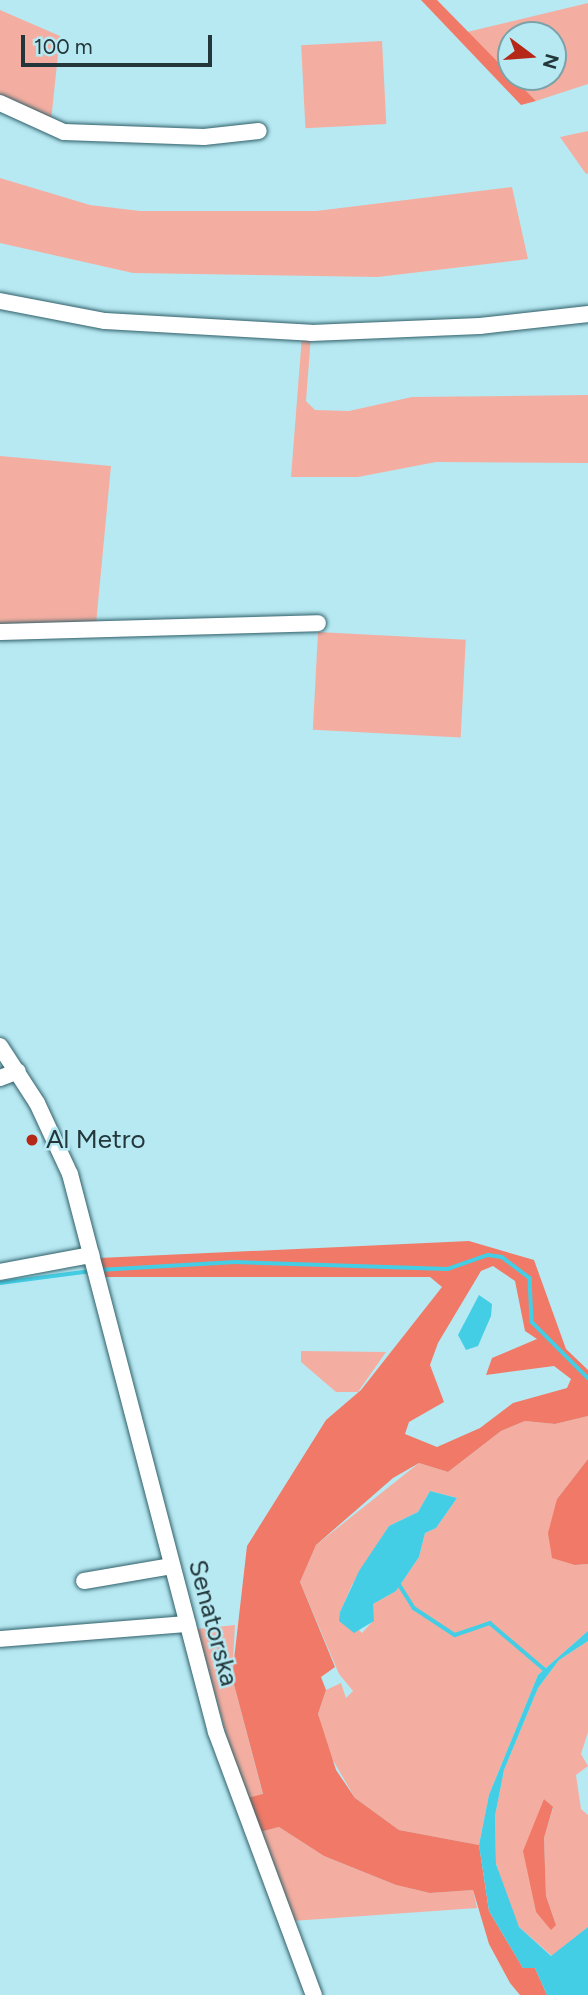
<!DOCTYPE html>
<style>
body{margin:0}
#map{position:relative;width:588px;height:1995px;overflow:hidden;background:#b7e9f3;font-family:Figtree,sans-serif}
div>[style]{position:absolute}
.green>*{inset:0;background:#f4aea1;transform-origin:0 0}
.forest>*{inset:0;background:#f07a67}
.water>*{inset:0;background:#44cee5}
.stream>*{height:3.5px;margin:-1.75px;padding:0 1.75px;transform-origin:1.75px;border-radius:1.75px;background:#44cee5}
.roads{filter:drop-shadow(0 0 2px #316069) drop-shadow(0 0 2px #316069)}
.minor>*{height:16px;margin:-8px;padding:0 8px;transform-origin:8px;border-radius:8px;background:#fff}
.dots>*{width:19px;height:19px;translate:-50% -50%;box-sizing:border-box;border:4px solid #b7e9f3;border-radius:50%}
span{translate:-50% -50%;white-space:nowrap;text-align:center;line-height:1.15;-webkit-text-stroke:5px #b7e9f3;paint-order:stroke}
.poi-label{font-size:26px;color:#23373a}
.left{translate:0 -50%;text-align:left}
.street-label{font-size:26px;color:#23373a}
.north{position:absolute;left:497px;top:21px;width:70px;height:70px;box-sizing:border-box;background:#b7e9f3;border:2px solid #7ca2a9;border-radius:50%;rotate:106deg;font-size:19px;font-weight:700;line-height:28px;text-align:center;color:#23373a}
.north::after{content:'';display:block;margin:auto;width:24px;height:32px;background:#b52717;clip-path:polygon(50% 0,100% 100%,50% 72%,0 100%)}
.scale{position:absolute;left:21px;top:35px;width:191px;height:32px;box-sizing:border-box;border:4px solid #23373a;border-top:0;padding-left:9px;font-size:21px;line-height:24px;white-space:nowrap;color:#23373a;-webkit-text-stroke:5px #b7e9f3;paint-order:stroke}
</style>
<div id="map">
<div class="green">
<i style="clip-path:polygon(evenodd,588px 3px,588px 84px,536px 101px,467px 32px,588px 3px,511px 35px,553px 35px,553px 77px,511px 77px,511px 35px)"></i>
<i style="clip-path:polygon(0 10px,60px 36px,51px 121px,0 99px)"></i>
<i style="left:382px;top:41px;width:83px;height:81px;rotate:87deg"></i>
<i style="clip-path:polygon(588px 131px,588px 173px,586px 174px,560px 137px)"></i>
<i style="clip-path:polygon(0 178px,90px 205px,140px 211px,316px 211px,512px 187px,528px 259px,378px 277px,133px 273px,0 243px)"></i>
<i style="clip-path:polygon(302px 336px,311px 336px,306px 401px,315px 410px,349px 411px,412px 397px,588px 395px,588px 463px,436px 462px,358px 477px,291px 477px)"></i>
<i style="clip-path:polygon(0 456px,111px 466px,96px 624px,0 624px)"></i>
<i style="left:318px;top:632px;width:148px;height:98px;rotate:3deg"></i>
<i style="clip-path:polygon(301px 1351px,386px 1352px,358px 1392px,336px 1392px,301px 1362px)"></i>
<i style="clip-path:polygon(evenodd,588px 1416px,588px 1459px,557px 1499px,575px 1565px,588px 1564px,588px 1631px,538px 1675px,489px 1795px,479px 1845px,399px 1830px,355px 1798px,327px 1750px,318px 1714px,326px 1690px,341px 1683px,346px 1698px,353px 1691px,339px 1674px,300px 1582px,316px 1545px,419px 1463px,448px 1472px,501px 1431px,525px 1421px,555px 1424px,588px 1416px,430px 1491px,457px 1498px,436px 1528px,425px 1533px,419px 1557px,396px 1591px,373px 1604px,373px 1621px,362px 1633px,340px 1612px,352px 1585px,389px 1526px,418px 1512px,430px 1491px)"></i>
<i style="clip-path:polygon(235px 1625px,232px 1677px,263px 1795px,244px 1799px,197px 1629px)"></i>
<i style="clip-path:polygon(evenodd,588px 1641px,588px 1732px,581px 1754px,588px 1766px,576px 1775px,581px 1809px,588px 1815px,588px 1927px,552px 1956px,519px 1927px,509px 1906px,496px 1863px,495px 1816px,504px 1770px,538px 1688px,559px 1660px,588px 1641px,544px 1799px,553px 1808px,544px 1838px,546px 1896px,556px 1925px,536px 1912px,531px 1886px,544px 1799px)"></i>
<i style="clip-path:polygon(279px 1827px,324px 1856px,396px 1885px,430px 1893px,473px 1890px,477px 1908px,292px 1921px,256px 1833px)"></i>
</div>
<div class="forest">
<i style="clip-path:polygon(421px 0,437px 0,536px 101px,521px 105px)"></i>
<i style="clip-path:polygon(evenodd,469px 1241px,534px 1260px,566px 1349px,588px 1370px,588px 1416px,555px 1424px,525px 1421px,501px 1431px,448px 1472px,419px 1463px,393px 1478px,316px 1545px,300px 1582px,335px 1667px,321px 1677px,326px 1690px,318px 1714px,336px 1770px,355px 1798px,399px 1830px,479px 1845px,489px 1911px,523px 1968px,535px 1968px,547px 1995px,520px 1995px,510px 1983px,489px 1944px,473px 1890px,430px 1893px,396px 1885px,324px 1856px,279px 1827px,256px 1833px,244px 1799px,263px 1794px,232px 1677px,247px 1546px,326px 1420px,361px 1390px,442px 1287px,430px 1277px,104px 1277px,99px 1258px,469px 1241px,493px 1266px,515px 1281px,525px 1331px,537px 1339px,492px 1358px,486px 1375px,554px 1366px,571px 1379px,567px 1388px,513px 1403px,480px 1428px,437px 1447px,405px 1434px,409px 1422px,444px 1402px,430px 1365px,438px 1343px,481px 1271px,493px 1266px)"></i>
<i style="clip-path:polygon(588px 1459px,588px 1564px,575px 1565px,552px 1558px,548px 1533px,557px 1499px)"></i>
<i style="clip-path:polygon(544px 1799px,553px 1807px,544px 1838px,546px 1896px,556px 1925px,551px 1930px,536px 1912px,523px 1851px)"></i>
</div>
<div class="water">
<i style="clip-path:polygon(479px 1295px,492px 1304px,491px 1316px,478px 1346px,466px 1350px,458px 1335px)"></i>
<i style="clip-path:polygon(430px 1491px,457px 1498px,436px 1528px,425px 1533px,419px 1557px,396px 1591px,373px 1604px,374px 1621px,354px 1633px,339px 1621px,340px 1612px,359px 1571px,389px 1526px,418px 1512px)"></i>
<i style="clip-path:polygon(588px 1631px,588px 1641px,559px 1660px,538px 1688px,504px 1770px,495px 1816px,496px 1864px,519px 1927px,551px 1956px,588px 1927px,588px 1995px,547px 1995px,535px 1968px,523px 1968px,489px 1911px,479px 1845px,489px 1795px,538px 1675px)"></i>
</div>
<div class="stream">
<i style="left:99px;top:1270px;width:136px;rotate:-3.4deg"></i>
<i style="left:235px;top:1262px;width:213px;rotate:1.9deg"></i>
<i style="left:448px;top:1269px;width:42px;rotate:-19.3deg"></i>
<i style="left:488px;top:1255px;width:14px;rotate:8deg"></i>
<i style="left:502px;top:1257px;width:35px;rotate:37deg"></i>
<i style="left:530px;top:1278px;width:44px;rotate:87.4deg"></i>
<i style="left:532px;top:1322px;width:79px;rotate:45deg"></i>
<i style="left:0;top:1283px;width:92px;rotate:-7.5deg"></i>
<i style="left:399px;top:1584px;width:28px;rotate:58deg"></i>
<i style="left:414px;top:1608px;width:49px;rotate:33.4deg"></i>
<i style="left:455px;top:1635px;width:37px;rotate:-19deg"></i>
<i style="left:490px;top:1623px;width:71px;rotate:40.4deg"></i>
</div>
<div class="roads">
<div class="minor">
<i style="left:0;top:103px;width:70px;rotate:24.4deg"></i>
<i style="left:64px;top:132px;width:140px;rotate:2deg"></i>
<i style="left:204px;top:137px;width:55px;rotate:-6.2deg"></i>
<i style="left:0;top:301px;width:107px;rotate:10.8deg"></i>
<i style="left:105px;top:321px;width:206px;rotate:3.3deg"></i>
<i style="left:311px;top:333px;width:169px;rotate:-2.4deg"></i>
<i style="left:480px;top:326px;width:109px;rotate:-6.3deg"></i>
<i style="left:0;top:632px;width:318px;rotate:-1.6deg"></i>
<i style="left:0;top:1046px;width:68px;rotate:57deg"></i>
<i style="left:37px;top:1103px;width:78px;rotate:65.1deg"></i>
<i style="left:70px;top:1174px;width:577px;rotate:75.34deg"></i>
<i style="left:216px;top:1732px;width:281px;rotate:69.6deg"></i>
<i style="left:0;top:1078px;width:19px;rotate:-21deg"></i>
<i style="left:0;top:1272px;width:93px;rotate:-10.6deg"></i>
<i style="left:84px;top:1581px;width:89px;rotate:-9.7deg"></i>
<i style="left:0;top:1639px;width:188px;rotate:-4.6deg"></i>
</div>
</div>
<div class="dots">
<i style="left:32px;top:1140px;background:#b52717"></i>
</div>
<div class="poi-label">
<span class="left" style="left:46px;top:1140px">Al Metro</span>
</div>
<div class="street-label">
<span style="left:213px;top:1623px;rotate:75deg">Senatorska</span>
</div>
<div class="north">N</div>
<div class="scale">100 m</div>
</div>
